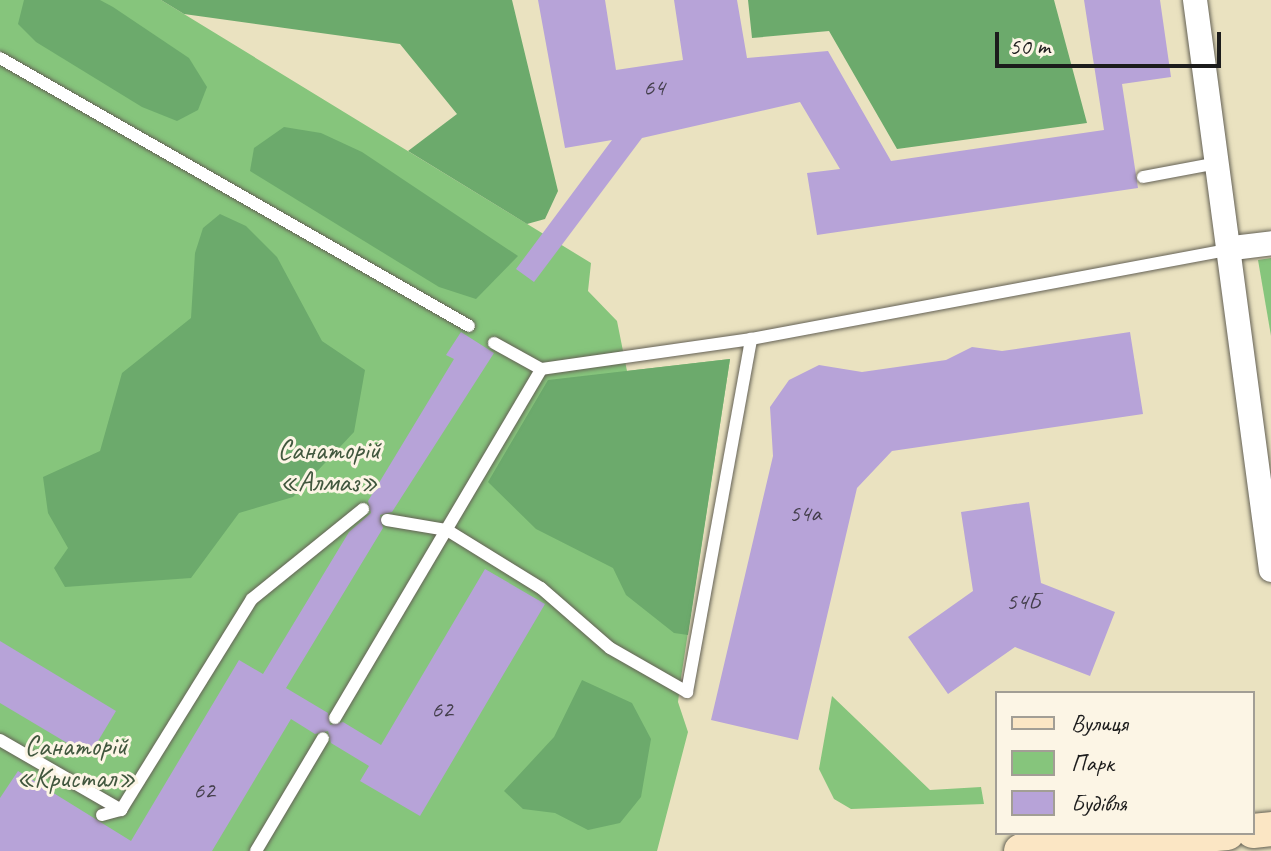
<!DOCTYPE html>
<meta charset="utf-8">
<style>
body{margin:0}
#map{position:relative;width:1271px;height:851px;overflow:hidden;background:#eae2c0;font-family:Caveat,sans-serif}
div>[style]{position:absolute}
.green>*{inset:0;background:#86c57c}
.forest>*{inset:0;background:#6caa6c}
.building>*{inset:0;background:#b7a3d8}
.roads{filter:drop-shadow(0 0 2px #646155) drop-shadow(0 0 2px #646155)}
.lane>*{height:12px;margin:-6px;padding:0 6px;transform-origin:6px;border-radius:6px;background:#fff}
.street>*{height:24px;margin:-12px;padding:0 12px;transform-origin:12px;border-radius:12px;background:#fff}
.secondary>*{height:34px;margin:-17px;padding:0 17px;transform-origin:17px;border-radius:17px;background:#fbe6c4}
span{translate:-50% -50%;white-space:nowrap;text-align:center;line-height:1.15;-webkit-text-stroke:6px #fcf5e5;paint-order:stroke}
.number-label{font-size:24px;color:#433e4b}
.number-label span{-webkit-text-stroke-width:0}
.park-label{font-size:28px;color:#41573e}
.legend{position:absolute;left:995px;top:691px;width:260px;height:144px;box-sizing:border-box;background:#fcf5e5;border:2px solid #a29e95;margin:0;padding:10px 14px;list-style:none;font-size:24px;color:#1c1c1c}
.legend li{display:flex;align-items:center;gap:16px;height:40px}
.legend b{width:40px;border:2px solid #a29e95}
.scale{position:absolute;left:995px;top:32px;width:226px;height:36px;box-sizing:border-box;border:4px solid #1c1c1c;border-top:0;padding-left:10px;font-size:24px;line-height:28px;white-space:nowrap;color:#1c1c1c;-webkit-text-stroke:6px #fcf5e5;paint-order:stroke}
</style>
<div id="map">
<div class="green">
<i style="clip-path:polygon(0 0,161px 0,591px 263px,588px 291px,617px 321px,627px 371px,730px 359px,681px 678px,678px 702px,688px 732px,657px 851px,0 851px)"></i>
<i style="clip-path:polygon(1271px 258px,1271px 336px,1258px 260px)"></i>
<i style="clip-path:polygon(832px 696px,930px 790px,981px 787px,984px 804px,851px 809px,834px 799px,819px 769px)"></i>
</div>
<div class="forest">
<i style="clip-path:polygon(24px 0,100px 0,113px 7px,189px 58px,207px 87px,198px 110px,177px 121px,142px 107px,36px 42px,18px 24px)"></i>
<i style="clip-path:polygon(161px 0,512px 0,558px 191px,545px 219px,527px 224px,408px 151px,457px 114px,400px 44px,184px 14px)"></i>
<i style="clip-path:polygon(748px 0,1054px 0,1087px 123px,897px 149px,829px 31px,752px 38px)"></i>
<i style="clip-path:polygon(284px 127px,321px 133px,362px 152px,518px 256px,476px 299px,439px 287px,250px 171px,254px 148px)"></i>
<i style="clip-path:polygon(220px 214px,246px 226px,277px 257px,322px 341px,365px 370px,354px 432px,293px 497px,239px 513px,191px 578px,65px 587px,54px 568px,68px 548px,48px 513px,43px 477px,100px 451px,122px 373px,191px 318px,195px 253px,203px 228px)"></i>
<i style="clip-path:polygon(730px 359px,688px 635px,674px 633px,626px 595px,613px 568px,536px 529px,488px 482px,548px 380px)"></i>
<i style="clip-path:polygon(582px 680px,632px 703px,651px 739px,641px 797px,620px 823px,588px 830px,555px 813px,523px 809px,504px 791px,554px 737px)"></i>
</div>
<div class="building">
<i style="clip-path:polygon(538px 0,605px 0,616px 70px,683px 60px,674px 0,737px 0,747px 58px,828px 51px,891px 161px,1104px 130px,1084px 0,1160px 0,1171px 77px,1122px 84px,1138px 188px,817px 235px,807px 173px,840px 169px,800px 102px,642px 138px,534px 282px,516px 269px,612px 140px,565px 148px)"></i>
<i style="clip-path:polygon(461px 332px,494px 353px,392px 512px,380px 515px,383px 528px,286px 688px,328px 713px,330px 725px,343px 722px,381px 745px,485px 569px,545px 604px,420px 816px,360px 781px,369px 766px,331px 743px,328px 731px,315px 734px,291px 719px,212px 851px,0 851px,0 798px,18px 771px,131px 841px,239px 660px,263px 674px,349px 532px,371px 513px,368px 501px,454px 359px,446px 355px)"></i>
<i style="clip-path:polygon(1130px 332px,1143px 414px,892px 451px,857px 488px,798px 740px,711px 720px,773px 456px,770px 407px,789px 380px,819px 365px,862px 372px,946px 360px,972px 347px,1002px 351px)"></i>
<i style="clip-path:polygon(1029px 502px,1041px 583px,1115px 612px,1090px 676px,1015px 647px,948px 694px,908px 637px,973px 591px,961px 512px)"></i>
<i style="clip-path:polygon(0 641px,116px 711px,89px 756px,0 703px)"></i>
</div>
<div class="roads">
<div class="lane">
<i style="left:0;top:58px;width:540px;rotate:29.74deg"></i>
<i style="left:1143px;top:177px;width:76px;rotate:-10.6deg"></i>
<i style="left:494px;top:343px;width:54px;rotate:29deg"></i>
<i style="left:387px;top:520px;width:61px;rotate:9.5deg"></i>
<i style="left:447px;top:530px;width:110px;rotate:31.7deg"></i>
<i style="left:541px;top:588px;width:91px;rotate:41deg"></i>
<i style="left:610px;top:648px;width:89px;rotate:29.7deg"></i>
<i style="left:687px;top:692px;width:359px;rotate:-79.7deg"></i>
<i style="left:751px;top:339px;width:487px;rotate:-10.6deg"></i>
<i style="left:335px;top:718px;width:405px;rotate:-59.4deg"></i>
<i style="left:541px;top:369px;width:212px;rotate:-8.1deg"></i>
<i style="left:0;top:740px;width:140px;rotate:30deg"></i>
<i style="left:102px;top:815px;width:20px;rotate:-15deg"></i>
<i style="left:121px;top:810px;width:248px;rotate:-58.2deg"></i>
<i style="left:252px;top:599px;width:143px;rotate:-39deg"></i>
<i style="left:256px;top:851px;width:131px;rotate:-59.3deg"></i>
</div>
<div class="street">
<i style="left:1195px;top:0;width:575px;rotate:82.41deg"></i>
<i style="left:1233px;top:248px;width:38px;rotate:-7deg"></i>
</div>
<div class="secondary">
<i style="left:1253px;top:831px;width:18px;rotate:-6deg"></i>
<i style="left:1021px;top:851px;width:207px;rotate:-5deg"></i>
</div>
</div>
<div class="number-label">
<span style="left:654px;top:88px">64</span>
<span style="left:805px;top:514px">54а</span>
<span style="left:1023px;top:602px">54Б</span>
<span style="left:442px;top:710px">62</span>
<span style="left:204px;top:791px">62</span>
</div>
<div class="park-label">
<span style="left:329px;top:466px">Санаторій<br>«Алмаз»</span>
<span style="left:76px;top:762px">Санаторій<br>«Кристал»</span>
</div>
<ul class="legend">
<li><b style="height:10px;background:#fbe6c4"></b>Вулиця</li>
<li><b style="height:22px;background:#86c57c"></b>Парк</li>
<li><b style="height:22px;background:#b7a3d8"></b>Будівля</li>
</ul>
<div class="scale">50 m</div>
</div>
